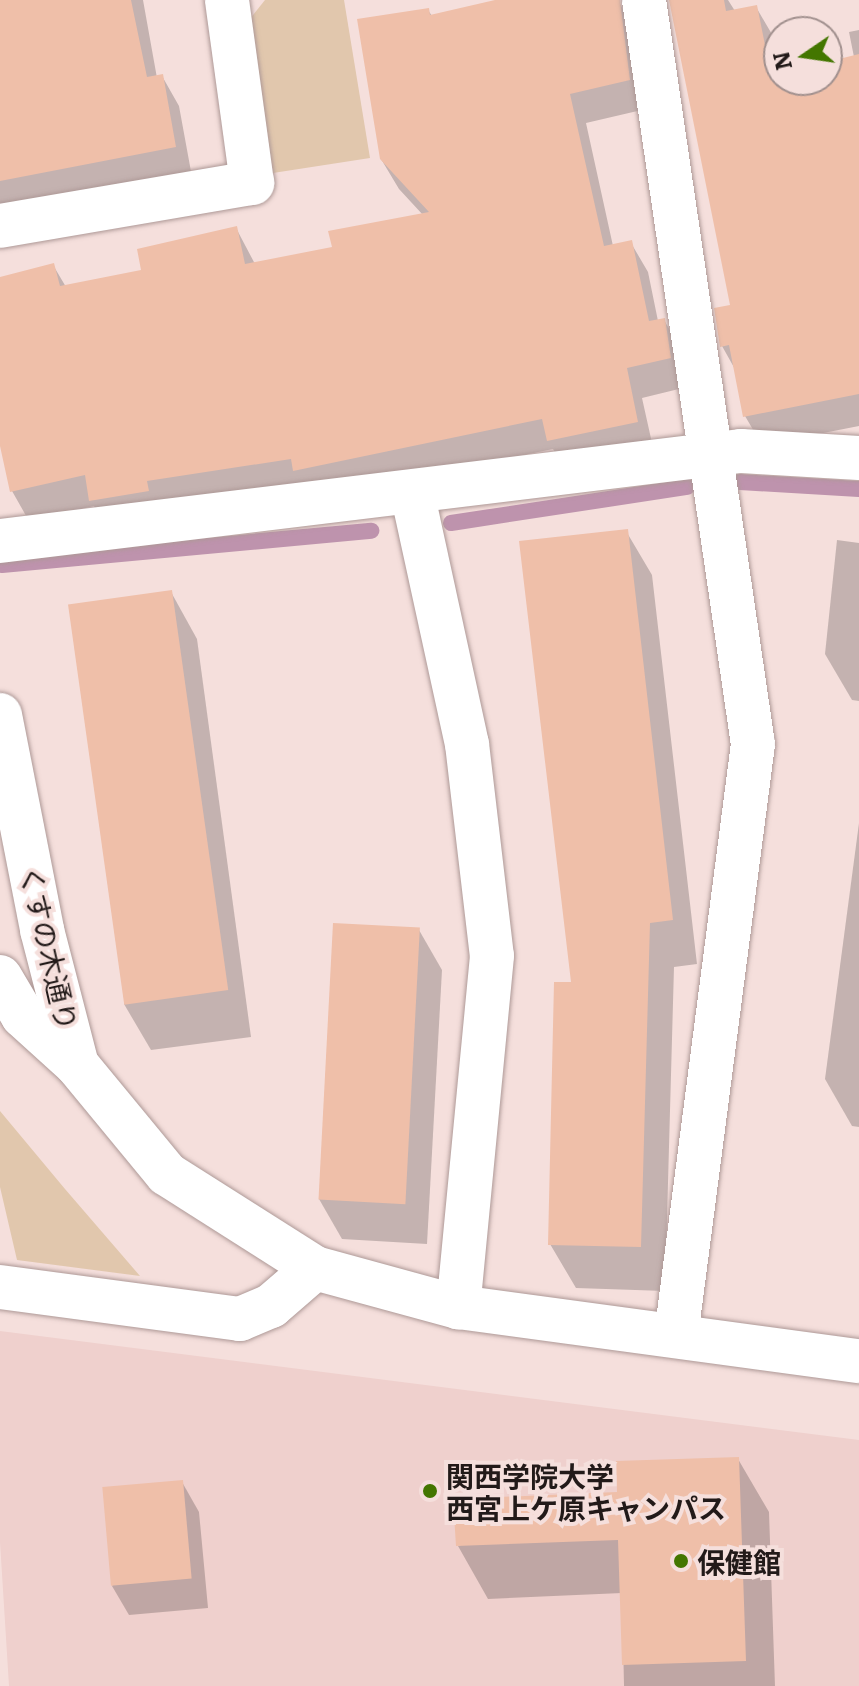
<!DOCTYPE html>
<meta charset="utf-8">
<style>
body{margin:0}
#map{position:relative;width:859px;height:1686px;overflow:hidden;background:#f5dfdc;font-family:Literata,"Noto Sans JP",serif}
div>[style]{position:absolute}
.built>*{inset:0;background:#efd0cd}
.green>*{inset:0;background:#e1c7ad}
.shadow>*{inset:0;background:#0003}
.stream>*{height:16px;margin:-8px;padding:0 8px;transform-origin:8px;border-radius:8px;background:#be93ad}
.building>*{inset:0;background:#efbfa9;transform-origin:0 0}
.roads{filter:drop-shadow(0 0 2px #ae9997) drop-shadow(0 0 2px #ae9997)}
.minor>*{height:44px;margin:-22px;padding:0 22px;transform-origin:22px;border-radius:22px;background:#fff}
.dots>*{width:22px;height:22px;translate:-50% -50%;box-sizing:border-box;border:4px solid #f5dfdc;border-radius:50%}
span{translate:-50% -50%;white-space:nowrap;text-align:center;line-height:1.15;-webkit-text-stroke:8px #f5dfdc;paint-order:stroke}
.street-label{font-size:28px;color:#221a19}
.poi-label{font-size:28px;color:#221a19;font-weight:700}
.left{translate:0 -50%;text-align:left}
.north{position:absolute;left:763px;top:16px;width:80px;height:80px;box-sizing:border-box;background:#f5dfdc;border:2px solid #a1908e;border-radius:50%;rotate:257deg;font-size:22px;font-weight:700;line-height:32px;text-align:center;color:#221a19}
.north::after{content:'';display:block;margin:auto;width:28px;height:36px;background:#437600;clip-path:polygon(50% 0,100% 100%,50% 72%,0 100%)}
</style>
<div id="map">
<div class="built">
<i style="clip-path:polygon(0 1331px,859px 1440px,859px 1686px,9px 1686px,0 1542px)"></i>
</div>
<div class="green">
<i style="clip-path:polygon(265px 0,344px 0,370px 158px,273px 173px,249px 20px)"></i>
<i style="clip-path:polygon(0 1111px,65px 1189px,140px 1276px,17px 1260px,0 1187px)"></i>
</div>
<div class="shadow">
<i style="clip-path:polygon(0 0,143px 0,157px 78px,162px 76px,179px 106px,192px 177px,0 216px)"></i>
<i style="clip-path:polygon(504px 0,619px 2px,635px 32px,646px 109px,586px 123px,613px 246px,631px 243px,648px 272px,658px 321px,664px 320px,681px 349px,687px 387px,642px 398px,654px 452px,566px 470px,553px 449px,312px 499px,107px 530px,94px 506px,29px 521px,12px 491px,0 425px,0 279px,53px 265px,66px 287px,144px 272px,236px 228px,255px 264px,334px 249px,423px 215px,399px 189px,381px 159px,428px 10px,432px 16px)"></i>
<i style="clip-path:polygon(671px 0,728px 0,735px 11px,756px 7px,773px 36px,779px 80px,827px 80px,827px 64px,854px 57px,849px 32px,859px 30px,859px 426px,762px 445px,745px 416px,736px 371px,722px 346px,733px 306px)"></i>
<i style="clip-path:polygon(626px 531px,652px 575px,697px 964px,674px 967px,665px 1291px,576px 1288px,550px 1244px,574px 985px)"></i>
<i style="clip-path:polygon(837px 540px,859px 543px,859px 701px,852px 700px,825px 654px)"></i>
<i style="clip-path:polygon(171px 592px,197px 639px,251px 1037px,151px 1050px,124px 1004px)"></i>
<i style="clip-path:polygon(859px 823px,859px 1127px,852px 1126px,825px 1079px)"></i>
<i style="clip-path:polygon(419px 930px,442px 970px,427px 1244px,342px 1239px,319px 1199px)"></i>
<i style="clip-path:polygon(738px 1459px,769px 1512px,775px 1686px,624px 1686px,622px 1593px,488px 1599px,458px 1546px)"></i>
<i style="clip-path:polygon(182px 1482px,199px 1512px,208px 1608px,129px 1615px,112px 1586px)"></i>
</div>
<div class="stream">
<i style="left:740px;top:482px;width:119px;rotate:3.4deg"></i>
<i style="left:451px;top:523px;width:239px;rotate:-8.7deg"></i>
<i style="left:2px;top:565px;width:371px;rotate:-5.3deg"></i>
</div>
<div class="building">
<i style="clip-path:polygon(0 0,131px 0,147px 77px,163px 74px,176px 147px,0 181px)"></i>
<i style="clip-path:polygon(495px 0,620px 0,630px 80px,570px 94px,604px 246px,632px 240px,649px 321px,665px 318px,671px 358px,627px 368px,638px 422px,547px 441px,542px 419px,293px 471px,291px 459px,147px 481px,149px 491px,89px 501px,85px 475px,10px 492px,0 446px,0 277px,54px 263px,60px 286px,141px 270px,137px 249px,237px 226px,245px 264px,332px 247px,328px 231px,429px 212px,380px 159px,357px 19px,429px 8px,430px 15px)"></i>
<i style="clip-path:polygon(669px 0,724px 0,726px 11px,757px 5px,771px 75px,779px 73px,779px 80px,827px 80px,827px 62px,859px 54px,859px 394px,743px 417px,729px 345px,720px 347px,714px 308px,730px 305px)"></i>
<i style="clip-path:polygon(628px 529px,673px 920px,650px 923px,641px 1247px,548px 1245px,554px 982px,571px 982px,519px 541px)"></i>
<i style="left:172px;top:590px;width:404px;height:105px;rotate:82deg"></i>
<i style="left:333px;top:923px;width:87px;height:277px;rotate:3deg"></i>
<i style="clip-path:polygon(739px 1457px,746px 1661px,622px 1665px,618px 1540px,456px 1546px,453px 1499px,617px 1492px,616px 1461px)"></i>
<i style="left:183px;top:1480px;width:99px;height:81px;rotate:85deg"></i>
</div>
<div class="roads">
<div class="minor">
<i style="left:644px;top:0;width:752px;rotate:81.67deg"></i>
<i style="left:753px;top:744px;width:597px;rotate:97.41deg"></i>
<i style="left:0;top:226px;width:256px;rotate:-9.7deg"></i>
<i style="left:252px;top:183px;width:185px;rotate:-97.8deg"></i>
<i style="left:412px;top:492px;width:258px;rotate:77.7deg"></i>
<i style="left:467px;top:744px;width:213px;rotate:83.3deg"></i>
<i style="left:492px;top:956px;width:353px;rotate:95.5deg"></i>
<i style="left:0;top:541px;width:746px;rotate:-6.93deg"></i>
<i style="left:741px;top:451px;width:118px;rotate:3.4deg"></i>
<i style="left:0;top:715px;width:219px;rotate:78.9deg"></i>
<i style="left:42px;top:930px;width:139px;rotate:75.5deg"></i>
<i style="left:0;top:977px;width:45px;rotate:59.5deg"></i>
<i style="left:23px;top:1016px;width:73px;rotate:42.2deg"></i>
<i style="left:77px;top:1065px;width:141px;rotate:50.5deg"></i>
<i style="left:167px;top:1174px;width:175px;rotate:32.4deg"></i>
<i style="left:315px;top:1268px;width:148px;rotate:15.3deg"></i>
<i style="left:458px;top:1307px;width:405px;rotate:7.7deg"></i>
<i style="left:0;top:1287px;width:242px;rotate:7.6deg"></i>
<i style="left:240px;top:1319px;width:34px;rotate:-23deg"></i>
<i style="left:271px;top:1306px;width:58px;rotate:-40.8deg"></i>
</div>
</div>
<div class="dots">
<i style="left:430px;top:1491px;background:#437600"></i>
<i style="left:681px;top:1561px;background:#437600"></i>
</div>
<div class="street-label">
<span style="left:50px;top:948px;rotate:77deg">くすの木通り</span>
</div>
<div class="poi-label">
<span class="left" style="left:446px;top:1491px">関西学院大学<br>西宮上ケ原キャンパス</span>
<span class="left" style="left:697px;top:1561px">保健館</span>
</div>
<div class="north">N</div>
</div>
